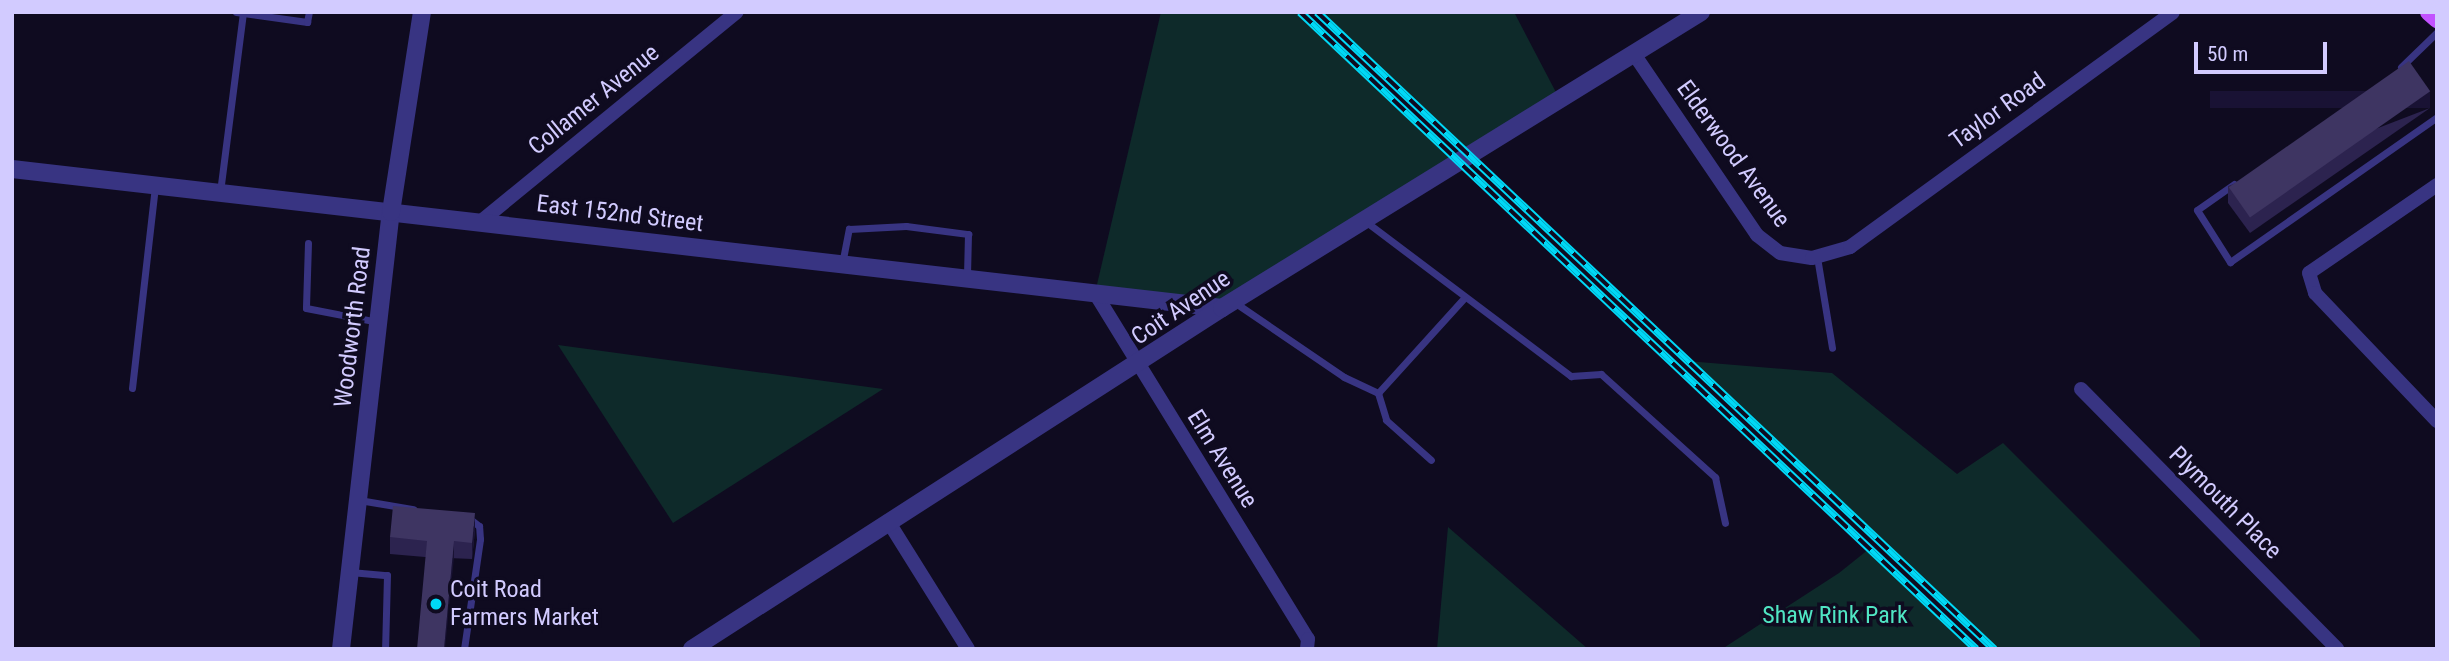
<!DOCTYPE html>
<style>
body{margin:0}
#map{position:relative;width:2449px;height:661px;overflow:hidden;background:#0f0b20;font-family:"Roboto Condensed",sans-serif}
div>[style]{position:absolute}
.green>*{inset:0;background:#0e2a2a}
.service>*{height:7px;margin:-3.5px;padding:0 3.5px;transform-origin:3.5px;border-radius:3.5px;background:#383482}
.minor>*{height:14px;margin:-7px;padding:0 7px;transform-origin:7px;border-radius:7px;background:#383482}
.tertiary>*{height:18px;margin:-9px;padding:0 9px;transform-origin:9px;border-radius:9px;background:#383482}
.primary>*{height:18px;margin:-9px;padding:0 9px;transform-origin:9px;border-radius:9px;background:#c252ff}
.rail>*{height:8px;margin-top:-4px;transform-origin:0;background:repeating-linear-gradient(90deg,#0f0b20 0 16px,#00d8f6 0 32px);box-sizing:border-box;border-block:2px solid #00d8f6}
.wall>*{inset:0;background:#2c234f}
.shaded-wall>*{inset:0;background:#191234;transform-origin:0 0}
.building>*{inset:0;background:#3e3562;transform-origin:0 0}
.dots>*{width:19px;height:19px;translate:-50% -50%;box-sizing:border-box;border:4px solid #0f0b20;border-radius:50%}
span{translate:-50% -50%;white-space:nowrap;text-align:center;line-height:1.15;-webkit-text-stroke:7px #0f0b20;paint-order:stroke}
.street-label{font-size:24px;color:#d2cbff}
.poi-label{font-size:24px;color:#d2cbff}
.left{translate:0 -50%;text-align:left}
.park-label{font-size:24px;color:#50e5c3}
.frame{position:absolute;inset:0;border:14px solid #d2cbff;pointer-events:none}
.scale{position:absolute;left:2194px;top:42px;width:133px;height:32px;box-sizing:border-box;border:4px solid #d2cbff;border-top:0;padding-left:9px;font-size:21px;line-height:24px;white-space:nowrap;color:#d2cbff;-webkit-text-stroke:5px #0f0b20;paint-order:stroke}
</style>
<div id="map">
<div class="green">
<i style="clip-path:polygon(1161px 12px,1300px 12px,1460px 164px,1222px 308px,1095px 293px)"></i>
<i style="clip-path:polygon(1317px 12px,1514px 12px,1560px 100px,1473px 155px)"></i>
<i style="clip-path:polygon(558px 345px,883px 389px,673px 523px)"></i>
<i style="clip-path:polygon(1687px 361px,1832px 373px,1957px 474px,2003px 443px,2200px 640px,2200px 649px,1994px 649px)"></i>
<i style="clip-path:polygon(1448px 527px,1588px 649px,1437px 649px)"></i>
<i style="clip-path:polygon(1869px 549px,1976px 649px,1722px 649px,1839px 573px)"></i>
</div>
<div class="service">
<i style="left:236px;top:12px;width:72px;rotate:8deg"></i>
<i style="left:307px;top:22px;width:10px;rotate:-79deg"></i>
<i style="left:2401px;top:67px;width:50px;rotate:-44.2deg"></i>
<i style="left:2234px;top:184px;width:45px;rotate:144.9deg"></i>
<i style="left:2197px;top:210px;width:62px;rotate:57.6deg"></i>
<i style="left:2230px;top:262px;width:253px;rotate:-35deg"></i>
<i style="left:220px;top:192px;width:180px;rotate:-82.7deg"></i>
<i style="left:1365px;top:221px;width:258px;rotate:37deg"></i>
<i style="left:1571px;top:376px;width:30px;rotate:-4deg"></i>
<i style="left:1601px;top:374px;width:154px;rotate:42.1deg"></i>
<i style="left:1715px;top:477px;width:47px;rotate:77.7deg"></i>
<i style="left:308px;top:243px;width:65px;rotate:91.8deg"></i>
<i style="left:306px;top:308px;width:73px;rotate:11deg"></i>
<i style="left:1817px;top:257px;width:92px;rotate:80.6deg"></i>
<i style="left:842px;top:264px;width:36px;rotate:-79deg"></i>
<i style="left:849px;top:229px;width:57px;rotate:-3deg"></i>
<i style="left:906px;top:226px;width:63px;rotate:7.4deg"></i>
<i style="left:968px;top:234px;width:42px;rotate:91.4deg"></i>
<i style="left:1234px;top:302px;width:133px;rotate:34.3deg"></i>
<i style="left:1344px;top:377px;width:38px;rotate:25deg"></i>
<i style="left:1378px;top:393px;width:28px;rotate:73deg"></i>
<i style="left:1386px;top:420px;width:60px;rotate:41.6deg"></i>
<i style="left:132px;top:388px;width:202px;rotate:-83.5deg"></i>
<i style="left:1378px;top:393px;width:128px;rotate:-47.8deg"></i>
<i style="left:359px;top:500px;width:55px;rotate:9.5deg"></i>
<i style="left:350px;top:572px;width:37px;rotate:5deg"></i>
<i style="left:387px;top:575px;width:74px;rotate:91.5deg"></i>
<i style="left:464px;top:649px;width:111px;rotate:-81.7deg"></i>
<i style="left:480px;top:539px;width:13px;rotate:-94deg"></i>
<i style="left:479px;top:526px;width:11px;rotate:-142deg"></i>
</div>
<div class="minor">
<i style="left:1634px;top:54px;width:219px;rotate:55.8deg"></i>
<i style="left:1757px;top:235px;width:29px;rotate:38deg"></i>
<i style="left:1780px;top:253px;width:32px;rotate:9deg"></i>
<i style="left:1812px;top:258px;width:40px;rotate:-16deg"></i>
<i style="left:1850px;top:247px;width:399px;rotate:-36deg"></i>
<i style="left:2437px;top:185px;width:155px;rotate:145.5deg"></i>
<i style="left:2309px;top:273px;width:21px;rotate:73deg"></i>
<i style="left:2315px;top:293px;width:177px;rotate:46.4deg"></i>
<i style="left:479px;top:223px;width:333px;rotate:-39.3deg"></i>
<i style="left:1095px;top:293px;width:406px;rotate:58.4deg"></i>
<i style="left:1308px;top:639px;width:10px;rotate:96deg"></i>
<i style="left:2081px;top:389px;width:365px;rotate:45.4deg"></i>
<i style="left:888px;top:521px;width:151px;rotate:58deg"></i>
</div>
<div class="tertiary">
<i style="left:12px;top:169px;width:1218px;rotate:6.55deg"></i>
<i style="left:341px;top:649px;width:440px;rotate:-83.5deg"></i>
<i style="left:391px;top:212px;width:202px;rotate:-81.2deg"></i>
<i style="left:692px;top:649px;width:630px;rotate:-32.76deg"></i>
<i style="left:1222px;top:308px;width:563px;rotate:-31.71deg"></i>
</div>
<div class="primary">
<i style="left:2429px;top:12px;width:11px;rotate:41deg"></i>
</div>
<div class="rail">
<i style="left:1300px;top:12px;width:929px;rotate:43.3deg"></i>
<i style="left:1317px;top:12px;width:930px;rotate:43.26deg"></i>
</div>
<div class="wall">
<i style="clip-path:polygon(2430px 108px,2250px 233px,2228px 203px,2228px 186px)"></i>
<i style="clip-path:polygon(475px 530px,472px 559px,425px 557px,390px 554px,390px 537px)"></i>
</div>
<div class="shaded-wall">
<i style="left:2430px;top:91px;width:17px;height:220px;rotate:90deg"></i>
<i style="clip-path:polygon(475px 513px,475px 530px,472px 559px,472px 543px)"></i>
<i style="clip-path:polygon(454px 541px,454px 557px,445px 649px,444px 649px)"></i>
</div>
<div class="building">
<i style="left:2409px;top:61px;width:37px;height:220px;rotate:55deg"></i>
<i style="clip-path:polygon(393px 506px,475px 513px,472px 543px,454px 541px,444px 649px,417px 649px,427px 541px,390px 537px)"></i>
</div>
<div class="dots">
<i style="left:436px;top:604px;background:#00d8f6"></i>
</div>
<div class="street-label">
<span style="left:594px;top:100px;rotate:-39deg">Collamer Avenue</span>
<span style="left:1998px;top:111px;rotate:-36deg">Taylor Road</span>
<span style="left:1733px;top:154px;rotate:54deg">Elderwood Avenue</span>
<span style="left:620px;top:214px;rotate:7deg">East 152nd Street</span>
<span style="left:1181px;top:308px;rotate:-34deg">Coit Avenue</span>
<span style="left:353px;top:327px;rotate:-83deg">Woodworth Road</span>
<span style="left:1222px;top:459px;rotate:58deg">Elm Avenue</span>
<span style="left:2225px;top:503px;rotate:45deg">Plymouth Place</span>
</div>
<div class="poi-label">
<span class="left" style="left:450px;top:604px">Coit Road<br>Farmers Market</span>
</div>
<div class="park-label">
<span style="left:1835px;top:616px">Shaw Rink Park</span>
</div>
<div class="frame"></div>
<div class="scale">50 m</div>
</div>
